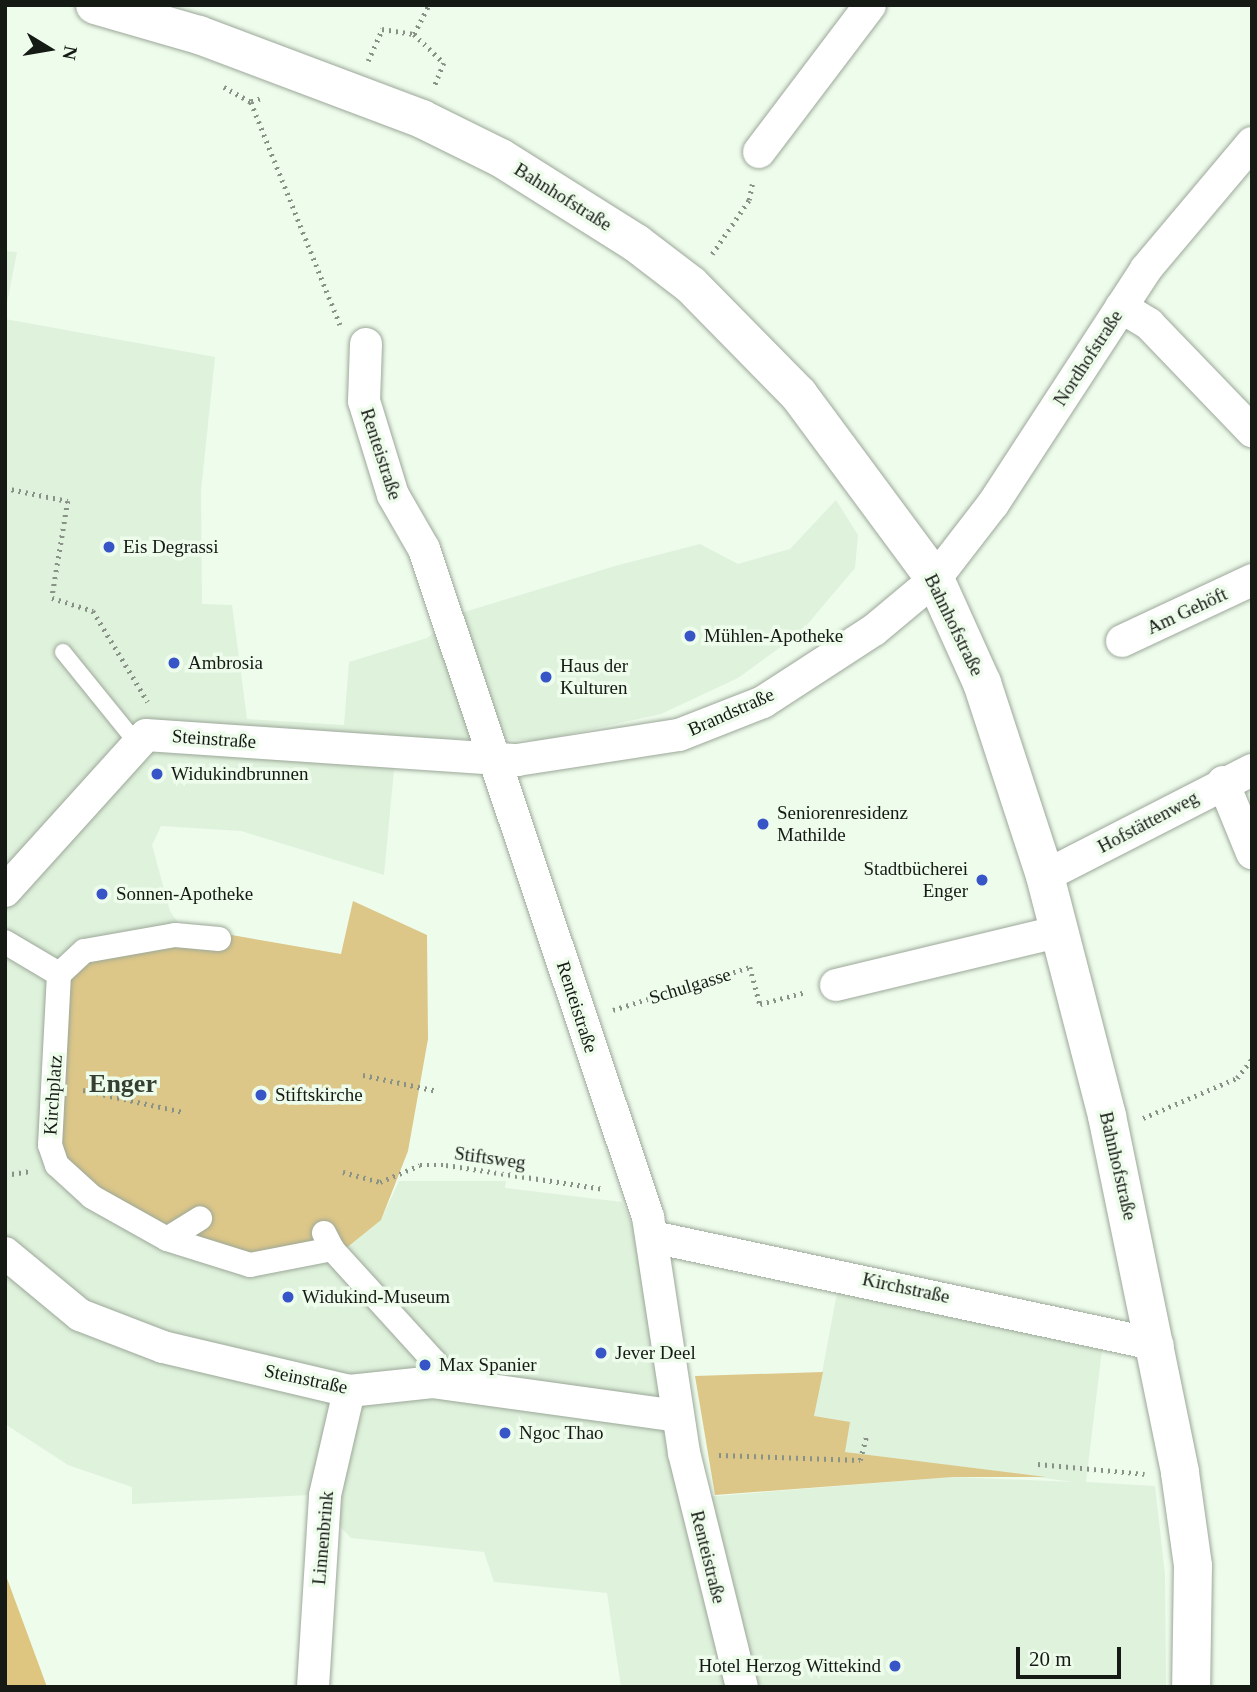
<!DOCTYPE html>
<meta charset="utf-8">
<style>
body{margin:0}
#map{position:relative;width:1257px;height:1692px;overflow:hidden;background:#eefcec;font-family:"Times New Roman",serif}
div>[style]{position:absolute}
.built>*{inset:0;background:#dff2dc}
.green>*{inset:0;background:#dcc688}
.forest>*{inset:0;background:#dec580}
.path>*{height:4.5px;margin-top:-2.25px;transform-origin:0;background:repeating-linear-gradient(90deg,#899287 0 2px,transparent 0 7px)}
.roads{filter:drop-shadow(0 0 2px #9ca899) drop-shadow(0 0 2px #9ca899)}
.service>*{height:16px;margin:-8px;padding:0 8px;transform-origin:8px;border-radius:8px;background:#fff}
.pedestrian>*{height:24px;margin:-12px;padding:0 12px;transform-origin:12px;border-radius:12px;background:#fff}
.minor>*{height:32px;margin:-16px;padding:0 16px;transform-origin:16px;border-radius:16px;background:#fff}
.tertiary>*{height:38px;margin:-19px;padding:0 19px;transform-origin:19px;border-radius:19px;background:#fff}
.dots>*{width:19px;height:19px;translate:-50% -50%;box-sizing:border-box;border:4px solid #eefcec;border-radius:50%}
span{translate:-50% -50%;white-space:nowrap;text-align:center;line-height:1.15;-webkit-text-stroke:7px #eefcec;paint-order:stroke}
.street-label{font-size:19px;color:#161a15}
.poi-label{font-size:19px;color:#161a15}
.left{translate:0 -50%;text-align:left}
.right{translate:-100% -50%;text-align:right}
.district-label{font-size:26px;color:#354033;font-weight:700}
.frame{position:absolute;inset:0;border:7px solid #161a15;pointer-events:none}
.north{position:absolute;left:14px;top:14px;width:70px;height:70px;-webkit-text-stroke:5px #eefcec;paint-order:stroke;rotate:101deg;font-size:19px;font-weight:700;line-height:28px;text-align:center;color:#161a15}
.north::after{content:'';display:block;margin:auto;width:24px;height:32px;background:#161a15;clip-path:polygon(50% 0,100% 100%,50% 72%,0 100%)}
.scale{position:absolute;left:1016px;top:1647px;width:105px;height:32px;box-sizing:border-box;border:4px solid #161a15;border-top:0;padding-left:9px;font-size:21px;line-height:24px;white-space:nowrap;color:#161a15;-webkit-text-stroke:5px #eefcec;paint-order:stroke}
</style>
<div id="map">
<div class="built">
<i style="clip-path:polygon(5px 251px,17px 252px,5px 313px)"></i>
<i style="clip-path:polygon(5px 319px,215px 357px,201px 491px,202px 604px,232px 605px,247px 719px,344px 725px,349px 662px,427px 638px,458px 614px,615px 566px,700px 544px,738px 564px,790px 549px,836px 500px,858px 535px,855px 568px,800px 633px,738px 678px,661px 714px,542px 740px,397px 738px,384px 875px,241px 831px,161px 826px,152px 845px,170px 911px,381px 1220px,399px 1181px,506px 1181px,505px 1188px,622px 1202px,638px 1238px,679px 1499px,953px 1477px,1074px 1482px,845px 1452px,814px 1416px,842px 1266px,1042px 1309px,1102px 1350px,1086px 1482px,1155px 1486px,1165px 1575px,1166px 1687px,621px 1687px,607px 1593px,494px 1582px,484px 1552px,351px 1538px,310px 1495px,132px 1504px,132px 1487px,68px 1465px,5px 1424px)"></i>
</div>
<div class="green">
<i style="clip-path:polygon(353px 901px,427px 935px,428px 1039px,408px 1151px,381px 1220px,345px 1249px,250px 1268px,89px 1202px,42px 1113px,55px 975px,174px 925px,341px 954px)"></i>
<i style="clip-path:polygon(823px 1372px,814px 1416px,850px 1422px,845px 1452px,1046px 1477px,953px 1477px,715px 1495px,695px 1376px)"></i>
</div>
<div class="forest">
<i style="clip-path:polygon(5px 1573px,47px 1687px,5px 1687px)"></i>
</div>
<div class="path">
<i style="left:414px;top:34px;width:42px;rotate:44deg"></i>
<i style="left:444px;top:63px;width:24px;rotate:112deg"></i>
<i style="left:368px;top:61px;width:35px;rotate:-66deg"></i>
<i style="left:382px;top:29px;width:32px;rotate:9deg"></i>
<i style="left:414px;top:34px;width:33px;rotate:-63deg"></i>
<i style="left:224px;top:87px;width:31px;rotate:29deg"></i>
<i style="left:260px;top:99px;width:9px;rotate:162deg"></i>
<i style="left:251px;top:102px;width:240px;rotate:68.2deg"></i>
<i style="left:712px;top:254px;width:65px;rotate:-55.6deg"></i>
<i style="left:749px;top:200px;width:16px;rotate:-79deg"></i>
<i style="left:5px;top:488px;width:64px;rotate:11.7deg"></i>
<i style="left:68px;top:501px;width:98px;rotate:99.4deg"></i>
<i style="left:52px;top:598px;width:43px;rotate:17.6deg"></i>
<i style="left:93px;top:611px;width:106px;rotate:58.9deg"></i>
<i style="left:613px;top:1010px;width:144px;rotate:-17.4deg"></i>
<i style="left:750px;top:967px;width:38px;rotate:75deg"></i>
<i style="left:760px;top:1004px;width:48px;rotate:-14.6deg"></i>
<i style="left:363px;top:1075px;width:76px;rotate:12.2deg"></i>
<i style="left:83px;top:1090px;width:102px;rotate:12.4deg"></i>
<i style="left:1143px;top:1118px;width:102px;rotate:-23.1deg"></i>
<i style="left:1237px;top:1078px;width:24px;rotate:-52deg"></i>
<i style="left:343px;top:1172px;width:38px;rotate:15deg"></i>
<i style="left:380px;top:1182px;width:43px;rotate:-23deg"></i>
<i style="left:420px;top:1165px;width:26px"></i>
<i style="left:446px;top:1165px;width:160px;rotate:8.6deg"></i>
<i style="left:5px;top:1175px;width:24px;rotate:-9deg"></i>
<i style="left:719px;top:1455px;width:141px;rotate:2deg"></i>
<i style="left:860px;top:1460px;width:24px;rotate:-75deg"></i>
<i style="left:1038px;top:1464px;width:107px;rotate:5.3deg"></i>
</div>
<div class="roads">
<div class="service">
<i style="left:63px;top:652px;width:116px;rotate:51deg"></i>
</div>
<div class="pedestrian">
<i style="left:219px;top:939px;width:44px;rotate:-174.8deg"></i>
<i style="left:175px;top:935px;width:92px;rotate:170deg"></i>
<i style="left:84px;top:951px;width:34px;rotate:137deg"></i>
<i style="left:59px;top:974px;width:171px;rotate:93deg"></i>
<i style="left:50px;top:1145px;width:21px;rotate:71deg"></i>
<i style="left:57px;top:1165px;width:47px;rotate:42.4deg"></i>
<i style="left:92px;top:1197px;width:86px;rotate:29.2deg"></i>
<i style="left:167px;top:1239px;width:87px;rotate:17.4deg"></i>
<i style="left:250px;top:1265px;width:84px;rotate:-11deg"></i>
<i style="left:5px;top:942px;width:63px;rotate:30.7deg"></i>
<i style="left:324px;top:1233px;width:18px;rotate:63deg"></i>
<i style="left:332px;top:1249px;width:153px;rotate:47.7deg"></i>
<i style="left:435px;top:1362px;width:20px;rotate:96deg"></i>
<i style="left:167px;top:1239px;width:39px;rotate:-32deg"></i>
</div>
<div class="minor">
<i style="left:759px;top:152px;width:184px;rotate:-52.9deg"></i>
<i style="left:1121px;top:307px;width:33px;rotate:31deg"></i>
<i style="left:1149px;top:324px;width:149px;rotate:46.1deg"></i>
<i style="left:366px;top:344px;width:57px;rotate:92deg"></i>
<i style="left:364px;top:401px;width:98px;rotate:72.9deg"></i>
<i style="left:393px;top:495px;width:62px;rotate:60.1deg"></i>
<i style="left:424px;top:549px;width:705px;rotate:71.46deg"></i>
<i style="left:648px;top:1217px;width:239px;rotate:81.3deg"></i>
<i style="left:684px;top:1453px;width:241px;rotate:76.1deg"></i>
<i style="left:1122px;top:641px;width:144px;rotate:-25.1deg"></i>
<i style="left:1223px;top:782px;width:77px;rotate:67.8deg"></i>
<i style="left:1045px;top:876px;width:233px;rotate:-27.1deg"></i>
<i style="left:5px;top:891px;width:210px;rotate:-47.9deg"></i>
<i style="left:146px;top:735px;width:372px;rotate:3.9deg"></i>
<i style="left:517px;top:760px;width:164px;rotate:-8.8deg"></i>
<i style="left:679px;top:735px;width:90px;rotate:-21.4deg"></i>
<i style="left:763px;top:702px;width:132px;rotate:-33deg"></i>
<i style="left:874px;top:630px;width:80px;rotate:-39.9deg"></i>
<i style="left:935px;top:579px;width:95px;rotate:-52.3deg"></i>
<i style="left:993px;top:504px;width:280px;rotate:-56.9deg"></i>
<i style="left:1146px;top:269px;width:165px;rotate:-49.9deg"></i>
<i style="left:836px;top:985px;width:231px;rotate:-13.5deg"></i>
<i style="left:653px;top:1237px;width:516px;rotate:12.07deg"></i>
<i style="left:5px;top:1253px;width:97px;rotate:39.6deg"></i>
<i style="left:80px;top:1315px;width:89px;rotate:21.1deg"></i>
<i style="left:163px;top:1347px;width:191px;rotate:13.3deg"></i>
<i style="left:349px;top:1391px;width:84px;rotate:-6.1deg"></i>
<i style="left:433px;top:1382px;width:246px;rotate:7.9deg"></i>
<i style="left:313px;top:1687px;width:192px;rotate:-86.4deg"></i>
<i style="left:325px;top:1495px;width:107px;rotate:-77deg"></i>
</div>
<div class="tertiary">
<i style="left:95px;top:5px;width:108px;rotate:16.1deg"></i>
<i style="left:199px;top:35px;width:238px;rotate:20.6deg"></i>
<i style="left:422px;top:119px;width:88px;rotate:26.3deg"></i>
<i style="left:501px;top:158px;width:160px;rotate:32.2deg"></i>
<i style="left:636px;top:243px;width:69px;rotate:37.4deg"></i>
<i style="left:691px;top:285px;width:154px;rotate:45.5deg"></i>
<i style="left:799px;top:395px;width:229px;rotate:53.5deg"></i>
<i style="left:935px;top:579px;width:114px;rotate:65.7deg"></i>
<i style="left:982px;top:683px;width:203px;rotate:71.9deg"></i>
<i style="left:1045px;top:876px;width:248px;rotate:75.5deg"></i>
<i style="left:1107px;top:1116px;width:364px;rotate:78.4deg"></i>
<i style="left:1180px;top:1473px;width:94px;rotate:82deg"></i>
<i style="left:1193px;top:1566px;width:121px;rotate:90.9deg"></i>
</div>
</div>
<div class="dots">
<i style="left:109px;top:547px;background:#3755c7"></i>
<i style="left:690px;top:636px;background:#3755c7"></i>
<i style="left:174px;top:663px;background:#3755c7"></i>
<i style="left:546px;top:677px;background:#3755c7"></i>
<i style="left:157px;top:774px;background:#3755c7"></i>
<i style="left:763px;top:824px;background:#3755c7"></i>
<i style="left:982px;top:880px;background:#3755c7"></i>
<i style="left:102px;top:894px;background:#3755c7"></i>
<i style="left:261px;top:1095px;background:#3755c7"></i>
<i style="left:288px;top:1297px;background:#3755c7"></i>
<i style="left:601px;top:1353px;background:#3755c7"></i>
<i style="left:425px;top:1365px;background:#3755c7"></i>
<i style="left:505px;top:1433px;background:#3755c7"></i>
<i style="left:895px;top:1666px;background:#3755c7"></i>
</div>
<div class="street-label">
<span style="left:563px;top:197px;rotate:32deg">Bahnhofstraße</span>
<span style="left:1088px;top:358px;rotate:-57deg">Nordhofstraße</span>
<span style="left:381px;top:454px;rotate:72deg">Renteistraße</span>
<span style="left:1187px;top:611px;rotate:-25deg">Am Gehöft</span>
<span style="left:954px;top:625px;rotate:64deg">Bahnhofstraße</span>
<span style="left:731px;top:712px;rotate:-24deg">Brandstraße</span>
<span style="left:214px;top:739px;rotate:4deg">Steinstraße</span>
<span style="left:1148px;top:822px;rotate:-28deg">Hofstättenweg</span>
<span style="left:690px;top:986px;rotate:-17deg">Schulgasse</span>
<span style="left:577px;top:1007px;rotate:72deg">Renteistraße</span>
<span style="left:53px;top:1095px;rotate:-86deg">Kirchplatz</span>
<span style="left:490px;top:1158px;rotate:8deg">Stiftsweg</span>
<span style="left:1118px;top:1166px;rotate:77deg">Bahnhofstraße</span>
<span style="left:906px;top:1288px;rotate:12deg">Kirchstraße</span>
<span style="left:306px;top:1379px;rotate:12deg">Steinstraße</span>
<span style="left:323px;top:1538px;rotate:-85deg">Linnenbrink</span>
<span style="left:708px;top:1557px;rotate:76deg">Renteistraße</span>
</div>
<div class="poi-label">
<span class="left" style="left:123px;top:547px">Eis Degrassi</span>
<span class="left" style="left:704px;top:636px">Mühlen-Apotheke</span>
<span class="left" style="left:188px;top:663px">Ambrosia</span>
<span class="left" style="left:560px;top:677px">Haus der<br>Kulturen</span>
<span class="left" style="left:171px;top:774px">Widukindbrunnen</span>
<span class="left" style="left:777px;top:824px">Seniorenresidenz<br>Mathilde</span>
<span class="right" style="left:968px;top:880px">Stadtbücherei<br>Enger</span>
<span class="left" style="left:116px;top:894px">Sonnen-Apotheke</span>
<span class="left" style="left:275px;top:1095px">Stiftskirche</span>
<span class="left" style="left:302px;top:1297px">Widukind-Museum</span>
<span class="left" style="left:615px;top:1353px">Jever Deel</span>
<span class="left" style="left:439px;top:1365px">Max Spanier</span>
<span class="left" style="left:519px;top:1433px">Ngoc Thao</span>
<span class="right" style="left:881px;top:1666px">Hotel Herzog Wittekind</span>
</div>
<div class="district-label">
<span style="left:123px;top:1084px">Enger</span>
</div>
<div class="frame"></div>
<div class="north">N</div>
<div class="scale">20 m</div>
</div>
